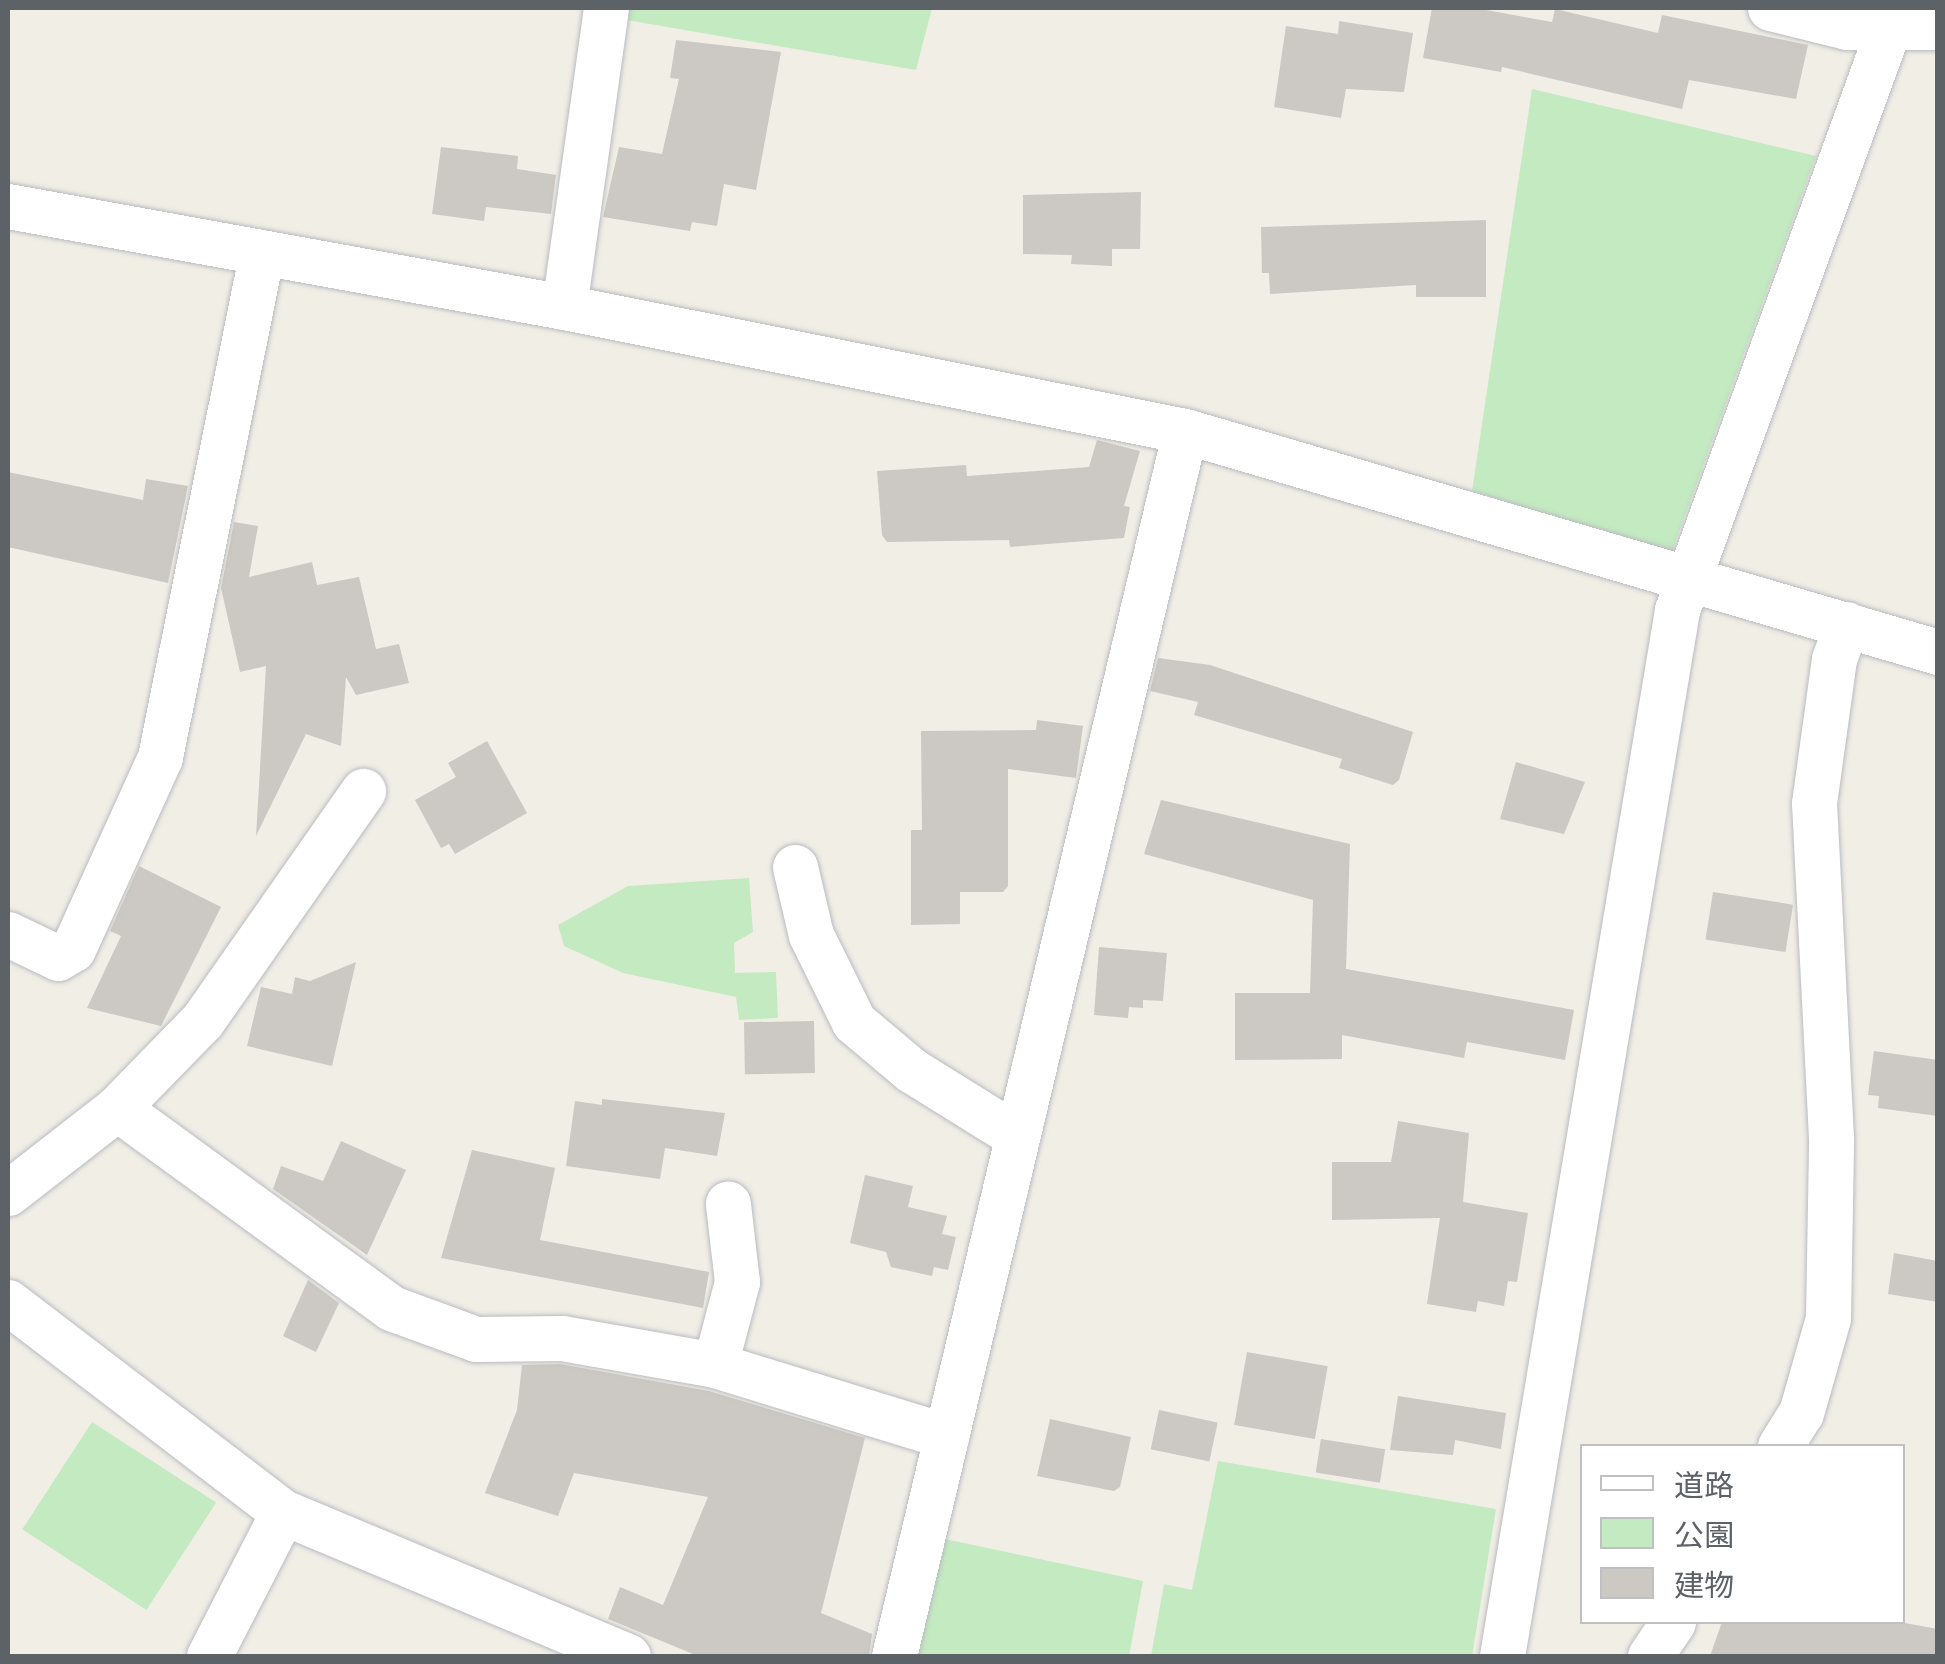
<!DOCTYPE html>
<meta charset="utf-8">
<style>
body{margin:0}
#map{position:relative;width:1945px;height:1664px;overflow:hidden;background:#f1eee6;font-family:"Exo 2","Noto Sans JP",sans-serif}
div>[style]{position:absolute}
.green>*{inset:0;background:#c4eac1;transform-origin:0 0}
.building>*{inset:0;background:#ccc8c3;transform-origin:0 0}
.roads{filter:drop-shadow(0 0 2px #b8bcc0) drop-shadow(0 0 2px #b8bcc0)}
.minor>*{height:45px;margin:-22.5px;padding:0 22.5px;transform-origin:22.5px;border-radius:22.5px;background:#fff}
span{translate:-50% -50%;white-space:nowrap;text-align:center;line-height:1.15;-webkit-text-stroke:9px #fff;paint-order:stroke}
.frame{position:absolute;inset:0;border:10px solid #5d6267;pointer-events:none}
.legend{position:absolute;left:1580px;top:1444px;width:325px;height:180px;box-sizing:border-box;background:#fff;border:2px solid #bec0c2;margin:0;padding:12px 18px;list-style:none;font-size:30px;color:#5d6267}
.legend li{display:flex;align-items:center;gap:20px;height:50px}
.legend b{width:50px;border:2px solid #bec0c2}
</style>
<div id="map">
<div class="green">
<i style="clip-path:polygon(629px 8px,932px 8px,916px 70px,627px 20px)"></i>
<i style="clip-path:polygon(1532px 89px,1816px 156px,1671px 554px,1472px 491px)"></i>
<i style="clip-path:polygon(749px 878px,753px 932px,734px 943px,735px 973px,776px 972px,778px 1018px,739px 1020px,736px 997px,623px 973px,564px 946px,558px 925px,628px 886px)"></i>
<i style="left:92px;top:1422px;width:148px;height:128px;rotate:33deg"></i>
<i style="clip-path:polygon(1218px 1461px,1496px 1509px,1472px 1656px,1151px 1656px,1164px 1584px,1192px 1590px)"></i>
<i style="clip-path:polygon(945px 1539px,1143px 1581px,1129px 1656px,917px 1656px)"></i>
</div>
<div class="building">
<i style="clip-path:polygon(1432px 8px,1475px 8px,1552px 22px,1555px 9px,1658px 33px,1662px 15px,1808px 45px,1796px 99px,1689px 80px,1682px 109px,1502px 67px,1501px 72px,1423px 58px)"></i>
<i style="clip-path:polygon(1339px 21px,1413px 33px,1404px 92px,1346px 89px,1341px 118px,1274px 107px,1286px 26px,1338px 34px)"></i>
<i style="clip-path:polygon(676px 40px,781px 52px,756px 190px,724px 184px,717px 226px,692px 222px,690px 231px,603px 217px,619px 147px,662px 154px,679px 79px,670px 78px)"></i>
<i style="clip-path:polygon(441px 147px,518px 156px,517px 169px,556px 175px,551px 214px,486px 207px,484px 221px,432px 214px)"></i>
<i style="clip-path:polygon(1141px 192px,1140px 249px,1112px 249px,1112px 266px,1071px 264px,1072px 255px,1023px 254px,1023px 195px)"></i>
<i style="clip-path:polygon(1486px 220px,1486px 297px,1416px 297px,1416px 285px,1270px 294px,1269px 273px,1262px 273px,1261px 227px)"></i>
<i style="clip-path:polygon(1097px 440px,1140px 451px,1124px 506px,1130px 507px,1124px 538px,1010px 547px,1009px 540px,887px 542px,882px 535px,877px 471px,966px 465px,967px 476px,1089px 467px)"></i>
<i style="clip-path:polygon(8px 472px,143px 500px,146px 479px,188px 486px,168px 583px,8px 547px)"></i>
<i style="clip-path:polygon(234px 522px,258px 526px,249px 577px,312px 562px,317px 585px,359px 577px,376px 649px,399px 644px,409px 683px,356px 695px,346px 677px,341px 746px,306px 734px,256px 836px,266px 666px,240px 672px,221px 588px)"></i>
<i style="clip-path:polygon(1158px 658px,1210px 665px,1413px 732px,1399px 780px,1393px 785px,1339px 768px,1342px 759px,1194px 715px,1198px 702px,1150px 691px)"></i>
<i style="clip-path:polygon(1037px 720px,1083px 726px,1076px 778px,1008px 769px,1008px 886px,1003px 892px,960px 892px,960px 924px,911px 925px,911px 830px,922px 830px,921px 731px,1036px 730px)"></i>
<i style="clip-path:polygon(487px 741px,527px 813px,455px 854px,449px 844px,441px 848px,415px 800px,456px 777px,448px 763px)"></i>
<i style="clip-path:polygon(1516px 762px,1585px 782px,1564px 834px,1500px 819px)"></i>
<i style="clip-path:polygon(1161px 800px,1350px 844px,1346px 969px,1574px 1010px,1565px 1060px,1467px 1042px,1464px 1058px,1342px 1035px,1342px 1059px,1235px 1060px,1235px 993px,1310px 993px,1313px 900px,1144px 854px)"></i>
<i style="clip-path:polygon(139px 866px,221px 907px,161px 1026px,87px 1008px,121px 936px,110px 931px)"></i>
<i style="left:1713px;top:892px;width:81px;height:48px;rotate:9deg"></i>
<i style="clip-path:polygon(1099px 947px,1167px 953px,1163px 1001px,1143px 1000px,1143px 1008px,1129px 1007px,1128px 1018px,1094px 1015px)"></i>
<i style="clip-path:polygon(356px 962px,332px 1066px,247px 1046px,261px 987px,292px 994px,295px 977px,310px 981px)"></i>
<i style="left:814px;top:1021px;width:52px;height:70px;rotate:89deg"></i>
<i style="clip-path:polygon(1874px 1051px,1938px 1060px,1938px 1116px,1878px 1108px,1879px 1096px,1868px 1095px)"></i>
<i style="clip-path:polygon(602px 1099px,725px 1113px,717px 1156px,665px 1148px,660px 1179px,566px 1166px,575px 1101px,602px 1105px)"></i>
<i style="clip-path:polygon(1398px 1121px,1469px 1133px,1463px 1202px,1528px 1213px,1517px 1282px,1508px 1281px,1504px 1306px,1478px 1301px,1476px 1312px,1427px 1304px,1440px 1218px,1332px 1220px,1332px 1162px,1391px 1162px)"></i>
<i style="clip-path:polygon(341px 1141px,406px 1170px,367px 1255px,273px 1189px,281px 1166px,323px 1181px)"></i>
<i style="clip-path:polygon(472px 1150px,555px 1168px,540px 1240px,709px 1272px,703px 1308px,441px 1258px)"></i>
<i style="clip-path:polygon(865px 1175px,913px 1186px,908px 1207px,947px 1216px,942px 1234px,956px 1237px,948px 1270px,934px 1267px,932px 1276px,891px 1267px,886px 1252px,850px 1243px)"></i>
<i style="clip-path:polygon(1894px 1253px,1938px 1261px,1938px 1302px,1888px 1294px)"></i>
<i style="clip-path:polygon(308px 1280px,339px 1303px,316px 1352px,283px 1336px)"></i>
<i style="left:1247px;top:1352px;width:82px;height:74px;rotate:10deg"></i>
<i style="clip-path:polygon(560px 1364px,709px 1391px,865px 1438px,821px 1613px,872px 1634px,869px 1656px,698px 1656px,608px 1619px,620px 1587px,663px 1605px,708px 1497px,574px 1473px,558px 1516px,485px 1493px,517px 1410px,522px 1365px)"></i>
<i style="clip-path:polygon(1398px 1396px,1506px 1413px,1501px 1449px,1455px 1440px,1453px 1455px,1390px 1450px)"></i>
<i style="left:1159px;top:1410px;width:60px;height:40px;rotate:12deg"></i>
<i style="clip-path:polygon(1050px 1419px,1131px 1437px,1120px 1487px,1114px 1491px,1037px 1476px)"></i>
<i style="left:1321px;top:1439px;width:65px;height:34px;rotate:9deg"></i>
<i style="clip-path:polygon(1722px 1622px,1899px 1622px,1938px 1629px,1938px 1656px,1710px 1656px)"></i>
</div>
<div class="roads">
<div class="minor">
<i style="left:1770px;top:8px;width:79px;rotate:13.9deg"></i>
<i style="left:1847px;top:27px;width:91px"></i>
<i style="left:8px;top:206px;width:565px;rotate:10.3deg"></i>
<i style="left:564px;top:307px;width:633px;rotate:11.29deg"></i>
<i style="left:1185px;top:431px;width:785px;rotate:16.36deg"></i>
<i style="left:564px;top:307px;width:302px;rotate:-82deg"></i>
<i style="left:795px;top:867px;width:70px;rotate:76.8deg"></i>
<i style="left:811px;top:935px;width:97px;rotate:63.7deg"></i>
<i style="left:854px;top:1022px;width:75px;rotate:40.1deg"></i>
<i style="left:911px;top:1070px;width:125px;rotate:31.9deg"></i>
<i style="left:8px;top:934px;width:55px;rotate:25.6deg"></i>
<i style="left:58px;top:958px;width:17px;rotate:-31deg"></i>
<i style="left:73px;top:949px;width:211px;rotate:-65.6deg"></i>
<i style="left:160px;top:757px;width:511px;rotate:-78.6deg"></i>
<i style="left:117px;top:1108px;width:339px;rotate:36.1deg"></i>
<i style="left:391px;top:1308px;width:90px;rotate:20deg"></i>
<i style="left:476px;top:1339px;width:86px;rotate:-0.7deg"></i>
<i style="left:562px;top:1338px;width:155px;rotate:10deg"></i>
<i style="left:715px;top:1365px;width:242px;rotate:17.1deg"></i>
<i style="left:8px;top:1193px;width:138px;rotate:-37.9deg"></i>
<i style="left:117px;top:1108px;width:122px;rotate:-45.7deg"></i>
<i style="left:202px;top:1021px;width:281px;rotate:-55deg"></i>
<i style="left:8px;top:1302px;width:346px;rotate:37.4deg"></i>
<i style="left:283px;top:1512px;width:374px;rotate:22.7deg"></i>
<i style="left:715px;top:1365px;width:86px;rotate:-75.2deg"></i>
<i style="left:737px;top:1282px;width:79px;rotate:-96.6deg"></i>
<i style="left:1780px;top:1446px;width:39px;rotate:-58deg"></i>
<i style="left:1801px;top:1413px;width:99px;rotate:-74.1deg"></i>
<i style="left:1828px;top:1318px;width:180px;rotate:-89deg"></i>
<i style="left:1831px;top:1138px;width:335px;rotate:-92.9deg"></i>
<i style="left:1814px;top:803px;width:145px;rotate:-82.1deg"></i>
<i style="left:1834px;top:659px;width:37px;rotate:-70deg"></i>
<i style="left:209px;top:1656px;width:162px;rotate:-62.8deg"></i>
<i style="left:894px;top:1656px;width:1259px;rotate:-76.64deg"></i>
<i style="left:1502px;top:1656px;width:1061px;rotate:-80.5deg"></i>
<i style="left:1677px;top:610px;width:641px;rotate:-70.01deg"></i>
<i style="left:1650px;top:1656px;width:41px;rotate:-55.9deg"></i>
</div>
</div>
<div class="frame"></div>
<ul class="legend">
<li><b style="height:12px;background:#fff"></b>道路</li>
<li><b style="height:28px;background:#c4eac1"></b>公園</li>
<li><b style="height:28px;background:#ccc8c3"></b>建物</li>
</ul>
</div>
